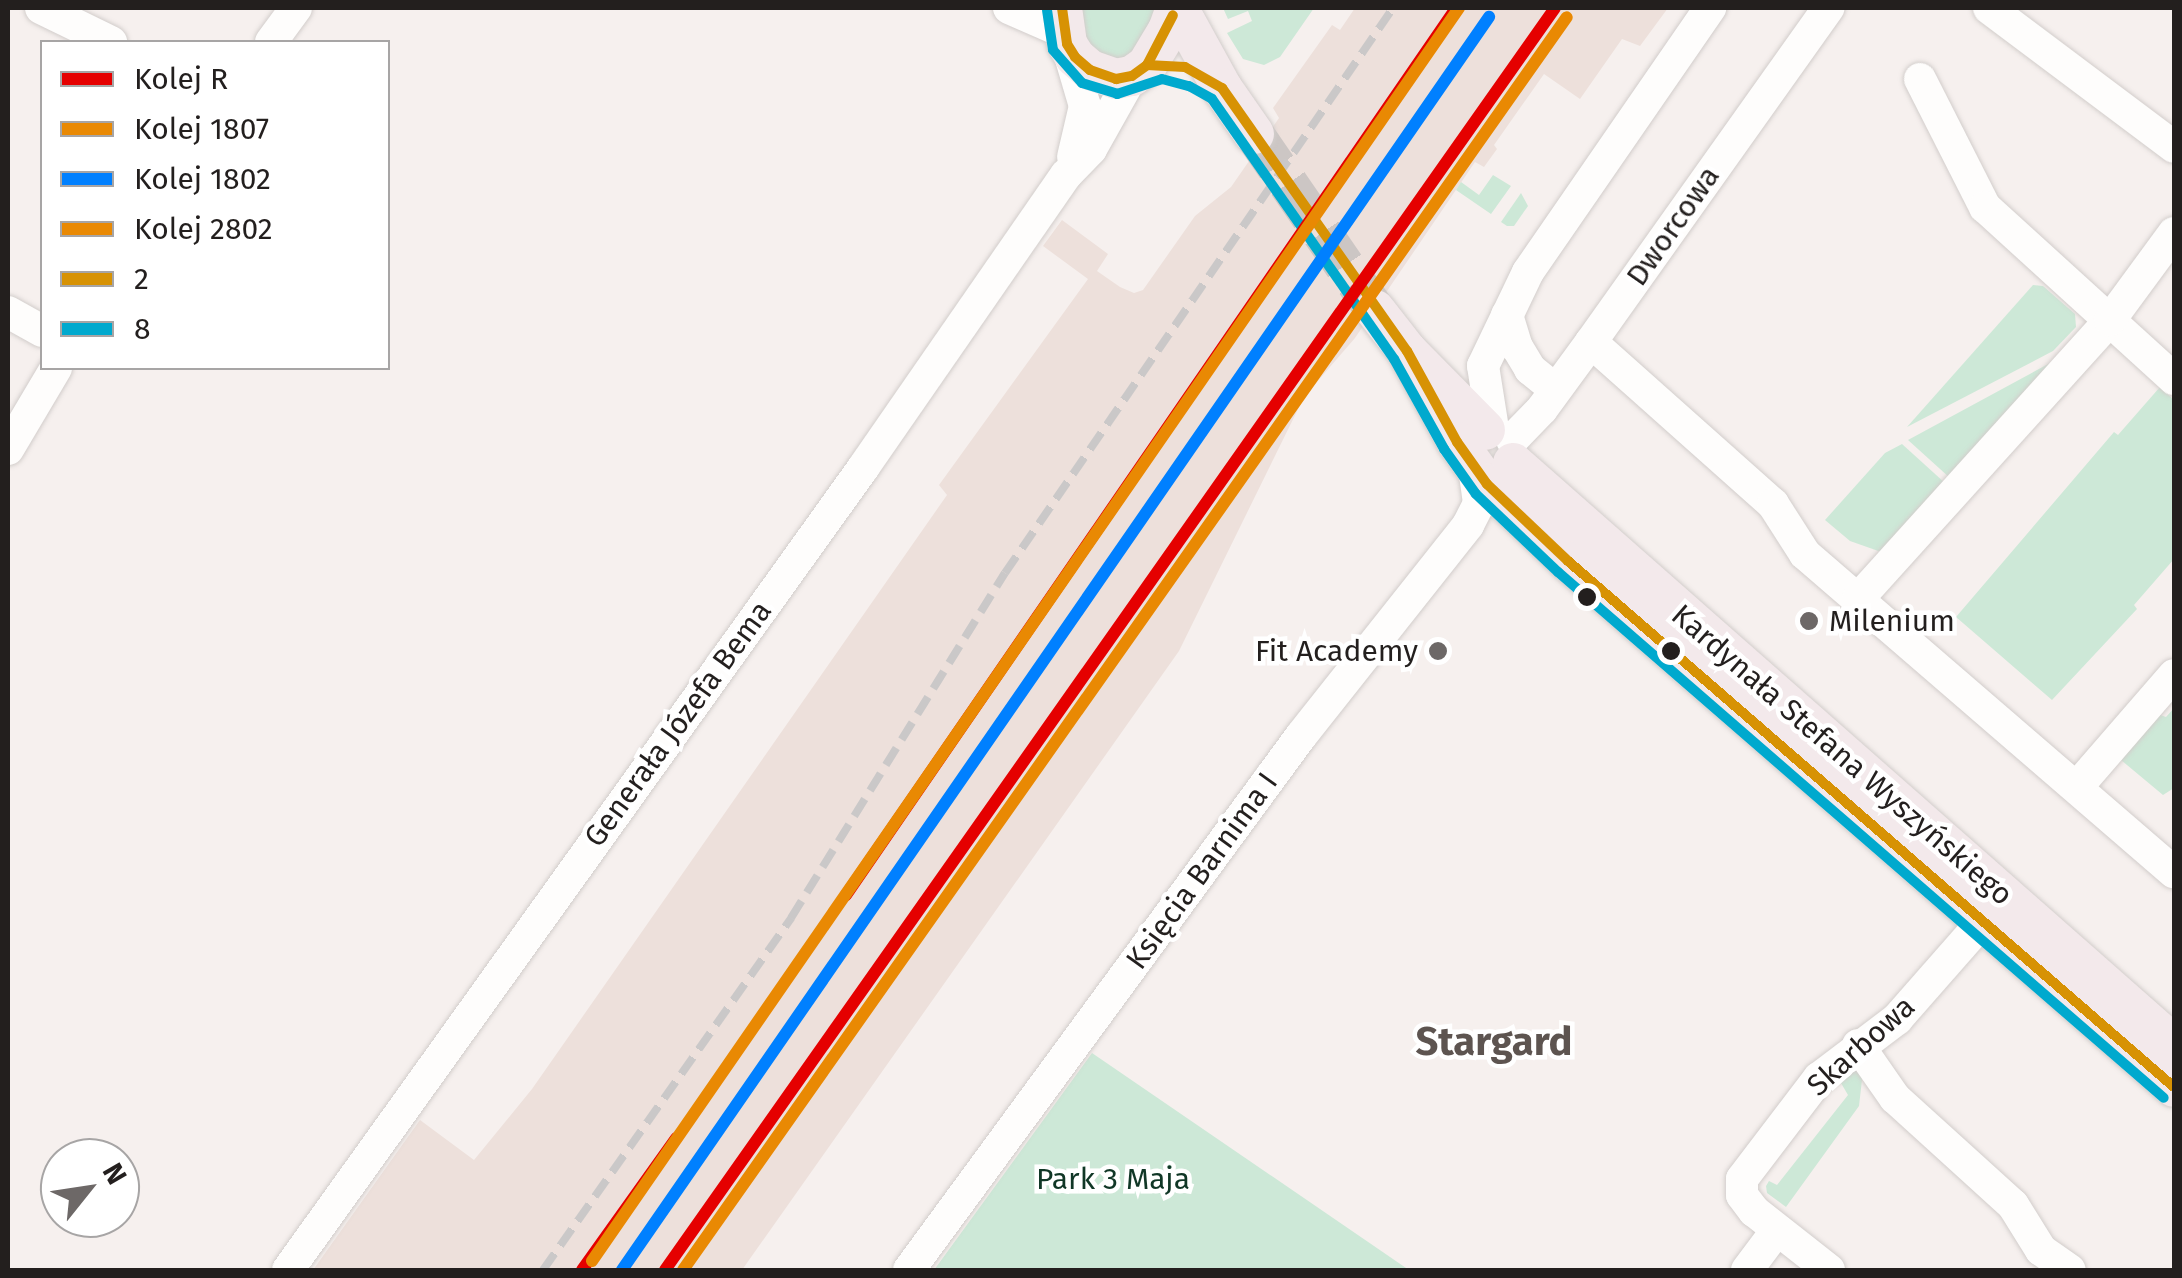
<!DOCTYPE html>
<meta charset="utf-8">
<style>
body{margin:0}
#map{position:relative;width:2182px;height:1278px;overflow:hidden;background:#f6f0ee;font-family:"Fira Sans",sans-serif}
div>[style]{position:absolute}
.built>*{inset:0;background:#ede0db}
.green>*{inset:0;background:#cde8d7}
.major-tunnel>*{height:40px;margin-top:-20px;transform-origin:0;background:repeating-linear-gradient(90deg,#ccc6c4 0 40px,transparent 0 60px)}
.roads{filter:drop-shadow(0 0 2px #d2cdcb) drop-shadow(0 0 2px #d2cdcb)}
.minor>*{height:32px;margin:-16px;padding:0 16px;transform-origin:16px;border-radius:16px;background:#fefdfc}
.major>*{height:40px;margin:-20px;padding:0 20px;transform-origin:20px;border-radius:20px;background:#f3e9eb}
.rail>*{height:8px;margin-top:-4px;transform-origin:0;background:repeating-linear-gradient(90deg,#cac8c8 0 20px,transparent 0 30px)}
.bus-1>*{height:10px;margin:-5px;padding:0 5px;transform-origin:5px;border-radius:5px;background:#d79204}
.bus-2>*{height:10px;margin:-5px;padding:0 5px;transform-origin:5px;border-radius:5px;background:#00a9ce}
.rail-1>*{height:12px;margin:-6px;padding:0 6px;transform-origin:6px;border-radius:6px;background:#e50000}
.rail-2>*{height:12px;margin:-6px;padding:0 6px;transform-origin:6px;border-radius:6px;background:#e98903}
.rail-3>*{height:12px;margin:-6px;padding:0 6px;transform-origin:6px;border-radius:6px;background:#0080ff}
.rail-4>*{height:12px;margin:-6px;padding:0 6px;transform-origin:6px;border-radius:6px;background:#e98903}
.dots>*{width:28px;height:28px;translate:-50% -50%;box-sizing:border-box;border:5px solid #fff;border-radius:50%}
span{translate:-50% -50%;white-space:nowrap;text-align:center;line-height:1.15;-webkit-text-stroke:9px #fff;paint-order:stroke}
.street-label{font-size:30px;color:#231f1e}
.poi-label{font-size:30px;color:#231f1e}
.left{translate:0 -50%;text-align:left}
.right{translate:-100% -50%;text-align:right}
.park-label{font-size:30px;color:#103726}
.district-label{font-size:40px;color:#5d5450;font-weight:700}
.frame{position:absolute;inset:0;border:10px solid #231f1e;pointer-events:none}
.legend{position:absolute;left:40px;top:40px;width:350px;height:330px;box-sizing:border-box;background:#fff;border:2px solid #a7a5a5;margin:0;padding:12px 18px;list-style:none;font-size:30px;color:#231f1e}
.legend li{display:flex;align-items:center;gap:20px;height:50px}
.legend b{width:50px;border:2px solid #a7a5a5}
.north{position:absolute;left:40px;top:1138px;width:100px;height:100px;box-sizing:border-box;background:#fff;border:2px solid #a7a5a5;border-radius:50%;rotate:60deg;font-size:28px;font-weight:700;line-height:40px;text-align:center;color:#231f1e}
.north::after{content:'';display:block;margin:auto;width:35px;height:45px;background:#6d6867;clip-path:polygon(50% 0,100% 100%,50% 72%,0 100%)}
</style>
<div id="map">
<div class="built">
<i style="clip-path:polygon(1355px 8px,1668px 8px,1640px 46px,1622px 39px,1580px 99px,1544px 74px,1494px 145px,1497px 149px,1484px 167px,1475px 162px,1355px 338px,1304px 397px,1179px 651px,742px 1270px,313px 1270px,420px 1120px,474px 1160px,532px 1089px,947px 495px,939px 485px,1088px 279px,1043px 246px,1062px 220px,1108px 254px,1097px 271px,1120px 287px,1134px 293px,1143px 290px,1195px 216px,1231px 187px,1279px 118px,1273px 108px,1332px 25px,1340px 30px)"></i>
</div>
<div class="green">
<i style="clip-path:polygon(1081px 8px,1160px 8px,1135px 55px,1111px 61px,1086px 41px)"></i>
<i style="clip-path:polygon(1223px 8px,1314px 8px,1280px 57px,1264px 65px,1243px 59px,1227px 33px,1252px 21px,1248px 11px,1228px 19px)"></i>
<i style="clip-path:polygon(1493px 175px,1511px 186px,1491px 214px,1456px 190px,1461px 182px,1479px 195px)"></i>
<i style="clip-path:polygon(1521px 193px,1528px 206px,1514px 226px,1507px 226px,1501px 222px)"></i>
<i style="clip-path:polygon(2033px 285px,2043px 286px,2075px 314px,2076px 327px,2053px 351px,1907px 427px)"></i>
<i style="clip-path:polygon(2050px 363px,1950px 478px,1908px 440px)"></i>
<i style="clip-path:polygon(2160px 387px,2174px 400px,2174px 559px,2134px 605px,2137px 609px,2052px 700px,1956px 617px,2114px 432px,2118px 435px)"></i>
<i style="clip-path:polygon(1902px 444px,1945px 483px,1884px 553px,1850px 541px,1825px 520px,1885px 453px)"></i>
<i style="clip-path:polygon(2174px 708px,2174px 788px,2163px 795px,2115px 755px,2152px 712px,2166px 717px)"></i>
<i style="clip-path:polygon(1092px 1053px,1409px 1270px,934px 1270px)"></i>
<i style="clip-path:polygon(1857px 1069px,1863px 1071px,1859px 1106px,1786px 1207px,1767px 1193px,1766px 1186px,1769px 1181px,1777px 1185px,1848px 1095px,1838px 1078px)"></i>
</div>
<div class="major-tunnel">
<i style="left:1254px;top:134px;width:214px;rotate:55.5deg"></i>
</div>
<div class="roads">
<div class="minor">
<i style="left:41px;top:8px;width:78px;rotate:25.9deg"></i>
<i style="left:1009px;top:8px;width:60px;rotate:23.6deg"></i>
<i style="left:1989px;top:8px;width:231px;rotate:36.9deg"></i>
<i style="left:271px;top:42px;width:42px;rotate:-53.7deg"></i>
<i style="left:1067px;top:45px;width:64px;rotate:73.6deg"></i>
<i style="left:1085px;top:106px;width:52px;rotate:103.2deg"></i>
<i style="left:1920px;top:79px;width:144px;rotate:63.1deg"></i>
<i style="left:1985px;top:207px;width:256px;rotate:42.3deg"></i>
<i style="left:8px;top:312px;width:39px;rotate:29deg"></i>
<i style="left:1507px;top:315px;width:34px;rotate:73deg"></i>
<i style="left:1517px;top:347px;width:26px;rotate:59deg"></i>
<i style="left:1530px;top:369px;width:32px;rotate:39deg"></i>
<i style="left:1591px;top:342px;width:244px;rotate:41.7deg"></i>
<i style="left:1773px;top:504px;width:59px;rotate:57.4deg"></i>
<i style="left:1805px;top:554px;width:487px;rotate:40.8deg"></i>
<i style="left:1493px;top:429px;width:64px;rotate:-99deg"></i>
<i style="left:1483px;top:366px;width:104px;rotate:-64.4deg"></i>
<i style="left:1528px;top:272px;width:321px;rotate:-55.4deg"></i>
<i style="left:1512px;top:440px;width:43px;rotate:-45.9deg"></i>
<i style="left:1542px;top:409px;width:83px;rotate:-53.8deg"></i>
<i style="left:1591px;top:342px;width:410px;rotate:-54.6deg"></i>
<i style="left:8px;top:449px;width:94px;rotate:-59.3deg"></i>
<i style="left:1858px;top:599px;width:376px;rotate:-47.9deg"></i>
<i style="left:2110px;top:320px;width:108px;rotate:-53.7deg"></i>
<i style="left:2077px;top:787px;width:148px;rotate:-49.1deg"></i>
<i style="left:1858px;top:1045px;width:65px;rotate:55.1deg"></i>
<i style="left:1895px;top:1098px;width:159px;rotate:42.2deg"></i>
<i style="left:2013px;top:1205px;width:53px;rotate:58.1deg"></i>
<i style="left:2041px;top:1250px;width:35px;rotate:35deg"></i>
<i style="left:288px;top:1270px;width:987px;rotate:-54.36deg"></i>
<i style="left:863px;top:468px;width:356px;rotate:-55.3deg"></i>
<i style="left:1066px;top:175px;width:36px;rotate:-46deg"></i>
<i style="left:1091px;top:149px;width:84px;rotate:-60.7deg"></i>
<i style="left:909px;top:1270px;width:662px;rotate:-53.72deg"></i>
<i style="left:1301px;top:736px;width:269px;rotate:-51.6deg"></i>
<i style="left:1468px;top:525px;width:25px;rotate:-63deg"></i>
<i style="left:1479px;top:503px;width:35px;rotate:-98deg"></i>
<i style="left:1747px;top:1270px;width:50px;rotate:-53.1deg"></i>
<i style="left:1829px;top:1270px;width:95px;rotate:-141.8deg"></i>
<i style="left:1754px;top:1211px;width:20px;rotate:-127deg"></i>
<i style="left:1742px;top:1195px;width:16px;rotate:-90deg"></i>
<i style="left:1742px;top:1179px;width:127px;rotate:-52.7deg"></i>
<i style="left:1819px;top:1078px;width:98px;rotate:-37.1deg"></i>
<i style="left:1897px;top:1019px;width:132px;rotate:-48.7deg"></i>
</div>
<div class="major">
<i style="left:1062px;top:8px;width:36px;rotate:82deg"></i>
<i style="left:1067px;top:44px;width:15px;rotate:58deg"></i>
<i style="left:1075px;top:57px;width:20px;rotate:41deg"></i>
<i style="left:1090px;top:70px;width:28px;rotate:19deg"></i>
<i style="left:1116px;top:79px;width:16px;rotate:-11deg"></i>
<i style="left:1132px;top:76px;width:19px;rotate:-36deg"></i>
<i style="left:1147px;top:65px;width:41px;rotate:-59deg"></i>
<i style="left:1168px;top:30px;width:23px;rotate:-70deg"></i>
<i style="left:1178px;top:8px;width:91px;rotate:61.2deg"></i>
<i style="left:1222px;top:88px;width:56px;rotate:55.2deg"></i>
<i style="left:1375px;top:310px;width:52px;rotate:52deg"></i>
<i style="left:1407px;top:351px;width:111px;rotate:45.4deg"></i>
<i style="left:1407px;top:351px;width:104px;rotate:61.2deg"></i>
<i style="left:1457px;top:442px;width:52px;rotate:54.5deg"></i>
<i style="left:1487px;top:484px;width:112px;rotate:43.5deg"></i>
<i style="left:1568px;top:561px;width:802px;rotate:40.96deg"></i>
<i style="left:1513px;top:463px;width:881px;rotate:41.36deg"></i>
</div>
</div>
<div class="rail">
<i style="left:543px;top:1270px;width:431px;rotate:-54.8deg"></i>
<i style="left:791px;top:918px;width:406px;rotate:-58.2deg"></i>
<i style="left:1005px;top:573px;width:685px;rotate:-55.52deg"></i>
</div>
<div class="bus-1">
<i style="left:1062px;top:8px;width:36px;rotate:82deg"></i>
<i style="left:1067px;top:44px;width:15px;rotate:58deg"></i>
<i style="left:1075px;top:57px;width:20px;rotate:41deg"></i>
<i style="left:1090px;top:70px;width:28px;rotate:19deg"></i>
<i style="left:1116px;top:79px;width:16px;rotate:-11deg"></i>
<i style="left:1132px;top:76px;width:19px;rotate:-36deg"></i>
<i style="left:1147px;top:65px;width:56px;rotate:-62.5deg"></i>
<i style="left:1147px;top:65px;width:38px;rotate:3deg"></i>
<i style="left:1185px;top:67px;width:43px;rotate:29.6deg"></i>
<i style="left:1222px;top:88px;width:322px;rotate:54.9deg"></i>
<i style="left:1407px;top:351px;width:104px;rotate:61.2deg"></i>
<i style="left:1457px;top:442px;width:52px;rotate:54.5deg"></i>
<i style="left:1487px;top:484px;width:112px;rotate:43.5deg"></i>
<i style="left:1568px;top:561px;width:802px;rotate:40.96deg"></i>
</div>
<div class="bus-2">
<i style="left:1047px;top:10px;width:40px;rotate:81.5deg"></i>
<i style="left:1053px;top:50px;width:44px;rotate:48.7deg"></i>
<i style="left:1082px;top:83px;width:37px;rotate:17deg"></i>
<i style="left:1117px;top:94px;width:47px;rotate:-18.4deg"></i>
<i style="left:1162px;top:79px;width:28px;rotate:15deg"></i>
<i style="left:1189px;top:86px;width:26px;rotate:29deg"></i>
<i style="left:1212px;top:99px;width:317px;rotate:55deg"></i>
<i style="left:1394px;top:359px;width:103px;rotate:60.9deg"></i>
<i style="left:1444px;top:449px;width:55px;rotate:54.6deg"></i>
<i style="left:1476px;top:494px;width:113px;rotate:43.6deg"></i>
<i style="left:1558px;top:572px;width:802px;rotate:40.96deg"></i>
</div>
<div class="rail-1">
<i style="left:846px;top:895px;width:1077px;rotate:-55.48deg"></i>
<i style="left:582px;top:1270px;width:162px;rotate:-54.5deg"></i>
<i style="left:665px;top:1270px;width:1544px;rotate:-54.81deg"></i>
</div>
<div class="rail-2">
<i style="left:683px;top:1270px;width:1533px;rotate:-54.8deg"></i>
</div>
<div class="rail-3">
<i style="left:622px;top:1270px;width:1524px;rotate:-55.32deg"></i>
</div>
<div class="rail-4">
<i style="left:592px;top:1261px;width:1524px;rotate:-55.32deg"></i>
</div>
<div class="dots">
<i style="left:1587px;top:597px;background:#231f1e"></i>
<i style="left:1809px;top:621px;background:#6d6867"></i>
<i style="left:1438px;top:651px;background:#6d6867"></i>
<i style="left:1671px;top:651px;background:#231f1e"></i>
</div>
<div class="street-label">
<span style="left:1673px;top:226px;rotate:-55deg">Dworcowa</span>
<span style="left:678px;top:724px;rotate:-54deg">Generała Józefa Bema</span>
<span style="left:1842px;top:755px;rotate:41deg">Kardynała Stefana Wyszyńskiego</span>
<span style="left:1202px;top:871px;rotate:-54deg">Księcia Barnima I</span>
<span style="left:1861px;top:1046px;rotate:-42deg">Skarbowa</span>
</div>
<div class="poi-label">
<span class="left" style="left:1829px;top:621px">Milenium</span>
<span class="right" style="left:1418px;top:651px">Fit Academy</span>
</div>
<div class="park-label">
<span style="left:1113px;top:1179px">Park 3 Maja</span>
</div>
<div class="district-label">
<span style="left:1494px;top:1042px">Stargard</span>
</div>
<div class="frame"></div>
<ul class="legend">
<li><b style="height:12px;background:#e50000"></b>Kolej R</li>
<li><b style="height:12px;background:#e98903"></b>Kolej 1807</li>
<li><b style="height:12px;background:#0080ff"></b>Kolej 1802</li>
<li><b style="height:12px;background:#e98903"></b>Kolej 2802</li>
<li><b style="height:12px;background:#d79204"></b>2</li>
<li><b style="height:12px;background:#00a9ce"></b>8</li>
</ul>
<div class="north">N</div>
</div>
